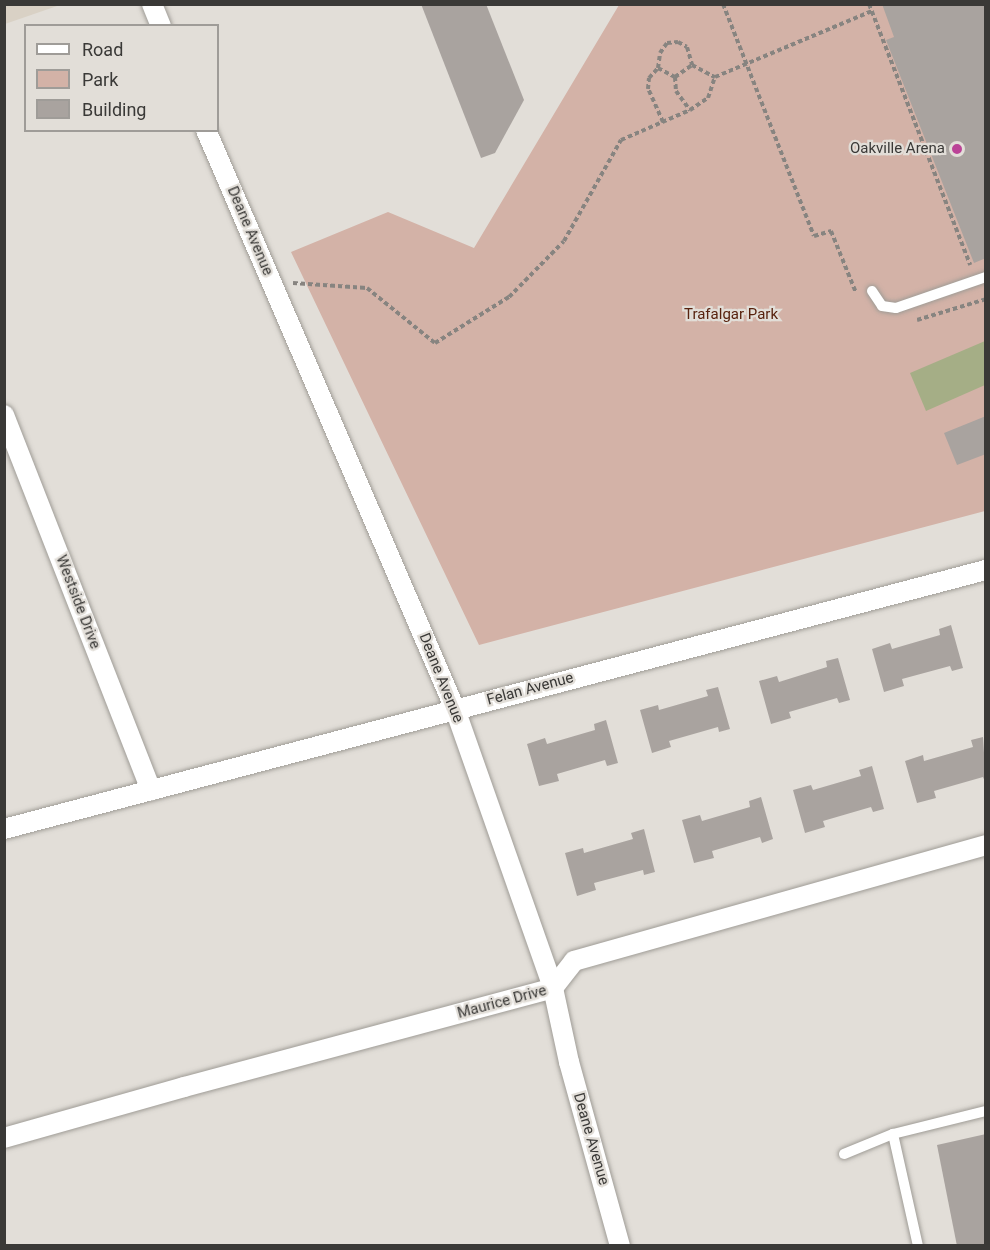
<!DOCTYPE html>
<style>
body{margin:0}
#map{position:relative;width:990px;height:1250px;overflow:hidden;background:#e2ded8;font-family:Roboto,sans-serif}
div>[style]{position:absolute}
.built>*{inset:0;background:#d9d1c5}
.green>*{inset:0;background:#d3b2a7}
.water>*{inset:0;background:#a5ae86}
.building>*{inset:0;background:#a9a39f}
.path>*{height:4px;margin-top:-2px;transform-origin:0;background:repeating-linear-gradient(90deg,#878480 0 4.5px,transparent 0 7.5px)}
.roads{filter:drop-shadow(0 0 2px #9f9c96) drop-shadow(0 0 2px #9f9c96)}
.lane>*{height:10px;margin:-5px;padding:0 5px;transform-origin:5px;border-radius:5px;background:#fff}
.street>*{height:20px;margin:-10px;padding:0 10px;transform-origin:10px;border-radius:10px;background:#fff}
.dots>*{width:16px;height:16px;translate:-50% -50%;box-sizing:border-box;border:3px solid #e2ded8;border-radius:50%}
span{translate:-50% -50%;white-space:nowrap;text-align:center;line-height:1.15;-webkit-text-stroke:4.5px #e2ded8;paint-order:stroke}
.poi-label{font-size:15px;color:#3a3937}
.right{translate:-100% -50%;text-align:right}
.street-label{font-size:15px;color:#3a3937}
.park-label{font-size:15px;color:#58220e}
.frame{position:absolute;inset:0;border:6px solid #3a3937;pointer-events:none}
.legend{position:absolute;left:24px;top:24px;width:195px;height:108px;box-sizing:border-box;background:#e2ded8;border:2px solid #9f9c98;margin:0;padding:8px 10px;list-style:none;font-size:18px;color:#3a3937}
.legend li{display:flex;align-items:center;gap:12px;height:30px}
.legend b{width:30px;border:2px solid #9f9c98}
</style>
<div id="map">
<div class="built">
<i style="clip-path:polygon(5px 4px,60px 4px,60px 5px,5px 24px)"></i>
</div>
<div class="green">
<i style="clip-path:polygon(619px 5px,985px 5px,985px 511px,479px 645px,291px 252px,388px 212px,474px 248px)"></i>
</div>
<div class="water">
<i style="clip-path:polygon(985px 341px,985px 385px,926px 411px,910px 373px)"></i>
</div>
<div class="building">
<i style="clip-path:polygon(421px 4px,486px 4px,524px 100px,495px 153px,481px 158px)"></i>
<i style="clip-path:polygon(882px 4px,986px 4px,986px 258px,974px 263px,886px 40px,894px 37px)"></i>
<i style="clip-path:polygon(986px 416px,986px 454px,957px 465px,944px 433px)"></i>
<i style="clip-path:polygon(951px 625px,963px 668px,952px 671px,950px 666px,902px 679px,904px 686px,884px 692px,872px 649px,890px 643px,892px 649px,940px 635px,939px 629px)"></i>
<i style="clip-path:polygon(838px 658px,850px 700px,839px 703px,837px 698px,789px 712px,791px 718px,771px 724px,759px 681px,777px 676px,779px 682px,827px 667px,826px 661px)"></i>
<i style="clip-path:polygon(718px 687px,730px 729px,719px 732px,718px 727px,669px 741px,671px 747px,652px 753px,640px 710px,658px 705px,659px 710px,708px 696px,706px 690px)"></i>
<i style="clip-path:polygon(606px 720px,618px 763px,607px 766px,605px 760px,557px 774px,559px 781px,539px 786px,527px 744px,545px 738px,547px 744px,595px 730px,594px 724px)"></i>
<i style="clip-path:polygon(983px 737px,986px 784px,983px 777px,934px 791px,936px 798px,917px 803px,905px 761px,923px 755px,924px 761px,973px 747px,971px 740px)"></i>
<i style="clip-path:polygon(872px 766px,884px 809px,873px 812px,871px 807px,823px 821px,825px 827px,805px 833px,793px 790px,811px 785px,813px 790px,861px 776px,859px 770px)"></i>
<i style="clip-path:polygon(761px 797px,773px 839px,762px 843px,760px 837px,712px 851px,714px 858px,694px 863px,682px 820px,700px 815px,702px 821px,750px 807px,749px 801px)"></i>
<i style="clip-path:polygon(644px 829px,655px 872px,644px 875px,643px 870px,594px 883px,596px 890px,577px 896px,565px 853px,583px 848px,584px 853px,633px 839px,631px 833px)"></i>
<i style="clip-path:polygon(986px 1134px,986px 1246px,957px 1246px,937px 1145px)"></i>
</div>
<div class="path">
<i style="left:723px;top:4px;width:249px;rotate:68.6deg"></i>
<i style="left:814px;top:236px;width:18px;rotate:-16deg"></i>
<i style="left:831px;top:231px;width:67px;rotate:68deg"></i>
<i style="left:869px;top:4px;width:280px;rotate:68.8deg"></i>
<i style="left:658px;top:68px;width:19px;rotate:28deg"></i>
<i style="left:675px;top:77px;width:21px;rotate:-35deg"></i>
<i style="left:675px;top:77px;width:14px;rotate:86deg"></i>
<i style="left:676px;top:91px;width:24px;rotate:54deg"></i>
<i style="left:663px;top:122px;width:36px;rotate:-114deg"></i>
<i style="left:648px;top:89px;width:11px;rotate:-85deg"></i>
<i style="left:649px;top:78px;width:13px;rotate:-48deg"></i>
<i style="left:658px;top:68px;width:15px;rotate:-82deg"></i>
<i style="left:660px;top:53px;width:12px;rotate:-55deg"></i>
<i style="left:667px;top:43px;width:11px;rotate:-5deg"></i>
<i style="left:678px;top:42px;width:10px;rotate:29deg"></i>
<i style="left:687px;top:47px;width:19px;rotate:74deg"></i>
<i style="left:692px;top:65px;width:26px;rotate:28deg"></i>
<i style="left:293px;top:283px;width:74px;rotate:3.9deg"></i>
<i style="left:367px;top:288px;width:87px;rotate:39deg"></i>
<i style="left:435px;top:343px;width:87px;rotate:-31.9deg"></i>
<i style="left:509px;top:297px;width:78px;rotate:-45.5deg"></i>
<i style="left:564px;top:241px;width:116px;rotate:-60.6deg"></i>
<i style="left:621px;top:140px;width:75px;rotate:-23.5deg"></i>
<i style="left:690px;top:110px;width:22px;rotate:-34deg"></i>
<i style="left:708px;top:98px;width:22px;rotate:-72deg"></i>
<i style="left:715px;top:77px;width:170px;rotate:-22.8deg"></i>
<i style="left:917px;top:320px;width:72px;rotate:-16.9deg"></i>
</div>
<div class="roads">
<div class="lane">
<i style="left:872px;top:291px;width:18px;rotate:56deg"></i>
<i style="left:882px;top:306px;width:14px;rotate:8deg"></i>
<i style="left:896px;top:308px;width:95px;rotate:-19deg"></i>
<i style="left:844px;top:1154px;width:53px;rotate:-22.2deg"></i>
<i style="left:918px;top:1246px;width:115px;rotate:-102.6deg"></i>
<i style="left:893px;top:1134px;width:96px;rotate:-13.9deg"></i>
</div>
<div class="street">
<i style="left:152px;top:4px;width:24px;rotate:68deg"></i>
<i style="left:206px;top:130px;width:630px;rotate:66.73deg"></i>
<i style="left:455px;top:709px;width:296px;rotate:70.6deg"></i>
<i style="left:553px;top:988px;width:76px;rotate:77.8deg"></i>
<i style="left:569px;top:1062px;width:191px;rotate:74.5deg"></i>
<i style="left:4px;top:415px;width:403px;rotate:68.6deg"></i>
<i style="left:4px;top:829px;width:1016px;rotate:-14.78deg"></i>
<i style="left:4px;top:1138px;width:187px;rotate:-15.8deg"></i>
<i style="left:184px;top:1087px;width:382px;rotate:-15deg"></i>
<i style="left:553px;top:988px;width:34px;rotate:-52deg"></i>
<i style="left:574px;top:961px;width:428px;rotate:-15.7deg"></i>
</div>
</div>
<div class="dots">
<i style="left:957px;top:149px;background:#bb4397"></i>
</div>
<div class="poi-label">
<span class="right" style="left:945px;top:149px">Oakville Arena</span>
</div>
<div class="street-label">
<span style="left:250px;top:231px;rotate:67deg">Deane Avenue</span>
<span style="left:78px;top:602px;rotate:69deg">Westside Drive</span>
<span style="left:441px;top:678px;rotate:68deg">Deane Avenue</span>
<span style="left:530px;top:689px;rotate:-15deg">Felan Avenue</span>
<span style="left:502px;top:1002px;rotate:-15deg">Maurice Drive</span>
<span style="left:591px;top:1139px;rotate:74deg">Deane Avenue</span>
</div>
<div class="park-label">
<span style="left:731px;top:315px">Trafalgar Park</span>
</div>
<div class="frame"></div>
<ul class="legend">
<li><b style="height:8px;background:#fff"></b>Road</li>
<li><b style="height:16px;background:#d3b2a7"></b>Park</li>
<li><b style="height:16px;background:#a9a39f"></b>Building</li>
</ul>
</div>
